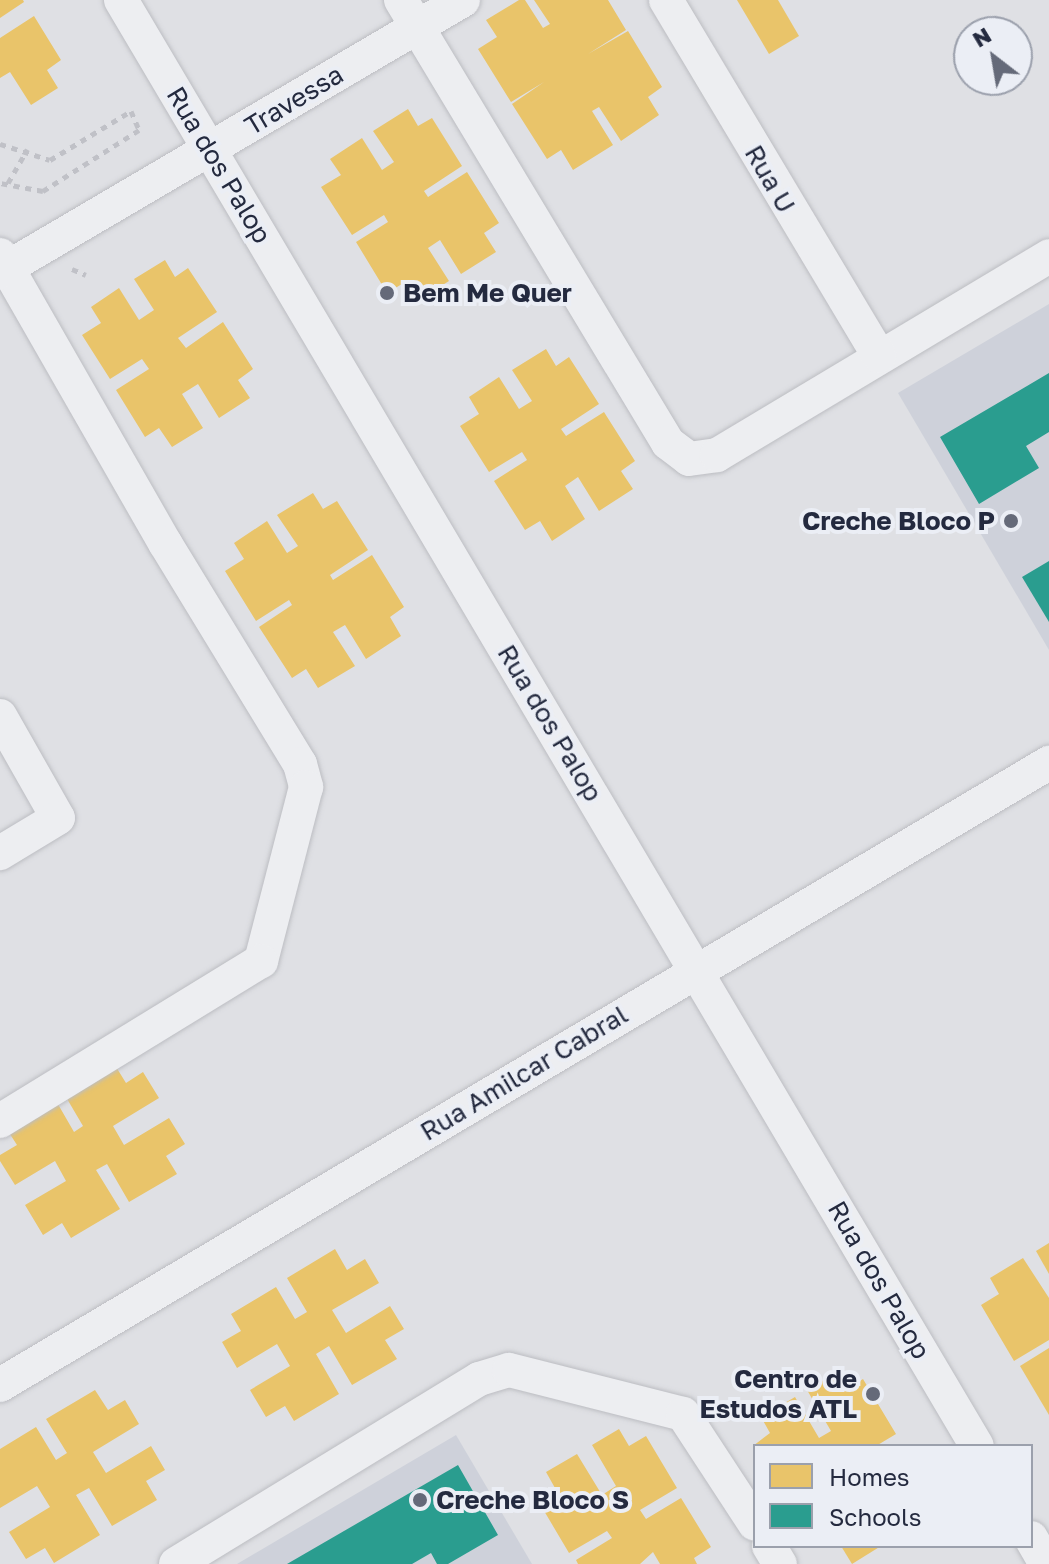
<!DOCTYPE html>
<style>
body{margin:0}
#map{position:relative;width:1049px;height:1564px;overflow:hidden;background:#dfe0e4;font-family:"Golos Text",sans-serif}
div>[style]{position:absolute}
.built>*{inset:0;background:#ced1da}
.homes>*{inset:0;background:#e9c46a}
.schools>*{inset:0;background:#2a9d8f}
.path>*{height:5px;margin-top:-2.5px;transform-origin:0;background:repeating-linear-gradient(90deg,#c0c1c7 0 6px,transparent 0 12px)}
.roads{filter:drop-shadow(0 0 2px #bcbdc2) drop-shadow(0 0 2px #bcbdc2)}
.street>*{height:34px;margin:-17px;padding:0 17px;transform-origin:17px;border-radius:17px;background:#edeef1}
.dots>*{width:22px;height:22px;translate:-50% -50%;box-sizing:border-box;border:4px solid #ebeef5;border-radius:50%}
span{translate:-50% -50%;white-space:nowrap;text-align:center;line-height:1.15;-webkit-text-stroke:8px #ebeef5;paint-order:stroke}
.street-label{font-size:26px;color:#242a3f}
.poi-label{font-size:26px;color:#242a3f;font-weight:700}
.left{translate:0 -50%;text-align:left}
.right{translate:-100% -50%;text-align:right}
.legend{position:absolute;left:753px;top:1444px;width:280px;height:104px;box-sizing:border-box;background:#ebeef5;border:2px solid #9ba0ac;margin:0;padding:10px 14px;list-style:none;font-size:24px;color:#242a3f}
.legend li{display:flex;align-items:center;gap:16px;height:40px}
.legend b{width:40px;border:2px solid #9ba0ac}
.north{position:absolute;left:953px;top:16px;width:80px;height:80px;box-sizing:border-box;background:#ebeef5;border:2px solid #9ba0ac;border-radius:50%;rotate:329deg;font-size:22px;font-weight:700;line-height:32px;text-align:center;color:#242a3f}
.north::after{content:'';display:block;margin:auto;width:28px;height:36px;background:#656a79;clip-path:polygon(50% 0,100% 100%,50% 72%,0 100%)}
</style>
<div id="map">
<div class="built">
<i style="clip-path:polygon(1049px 304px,1049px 650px,898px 393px)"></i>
<i style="clip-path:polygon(456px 1435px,532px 1564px,237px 1564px)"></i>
</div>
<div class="homes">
<i style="clip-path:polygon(0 0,23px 0,24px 2px,0 18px)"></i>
<i style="clip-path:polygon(519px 0,525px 0,543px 28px,550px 24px,534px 0,608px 0,626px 30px,588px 54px,628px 31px,662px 87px,648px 97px,659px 115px,621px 141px,599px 107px,592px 111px,613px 145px,573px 170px,561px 150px,547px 159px,512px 104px,544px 82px,511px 102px,478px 49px,497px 37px,486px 20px)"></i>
<i style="clip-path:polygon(737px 0,778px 0,799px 36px,769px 54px)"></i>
<i style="clip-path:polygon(34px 16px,61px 60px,47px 70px,58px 88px,31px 105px,10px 72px,0 78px,0 38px)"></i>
<i style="clip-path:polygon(408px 109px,418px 126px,432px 118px,462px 166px,424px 191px,428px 197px,467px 172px,499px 223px,484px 233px,496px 252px,461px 274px,440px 240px,428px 248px,449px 281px,414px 303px,402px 284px,387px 293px,356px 242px,388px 222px,384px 215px,352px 235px,321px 187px,341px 175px,330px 159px,362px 138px,382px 170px,394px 162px,373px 131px)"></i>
<i style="clip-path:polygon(165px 260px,175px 277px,188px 268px,217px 312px,178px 338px,186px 348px,223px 322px,253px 369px,238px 380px,250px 398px,219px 418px,198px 384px,182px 394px,203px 428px,172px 447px,159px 428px,145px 437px,116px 390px,149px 369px,142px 359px,110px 379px,82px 335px,101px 323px,91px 307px,119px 288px,139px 320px,154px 310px,134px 279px)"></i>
<i style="clip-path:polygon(546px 349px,556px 366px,569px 357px,599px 404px,561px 429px,566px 436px,604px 412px,635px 461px,621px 471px,633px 489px,599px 511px,578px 477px,565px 486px,585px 519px,552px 541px,540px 521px,525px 530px,494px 481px,527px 460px,522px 452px,489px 472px,460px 426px,479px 414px,469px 397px,499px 377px,519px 409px,532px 401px,512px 370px)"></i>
<i style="clip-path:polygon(313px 493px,323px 509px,337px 501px,368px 550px,330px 575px,333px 580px,372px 555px,404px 607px,390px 617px,401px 636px,366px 659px,345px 625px,333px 632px,355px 666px,318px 688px,306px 669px,292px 678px,259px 627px,292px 605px,289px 600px,256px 621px,225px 571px,244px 559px,234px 543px,267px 521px,287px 553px,298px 546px,277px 515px)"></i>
<i style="clip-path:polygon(113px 1062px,126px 1083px,143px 1072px,159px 1098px,113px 1126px,124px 1145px,169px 1118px,185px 1144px,166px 1156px,177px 1174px,129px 1202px,107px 1164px,96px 1170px,120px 1209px,71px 1238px,62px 1223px,43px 1235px,25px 1205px,66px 1181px,55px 1161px,15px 1185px,0 1161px,0 1155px,17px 1145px,6px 1128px,55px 1099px,74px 1132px,83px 1126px,63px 1092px)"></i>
<i style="clip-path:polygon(1049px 1243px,1049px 1274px,1036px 1251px)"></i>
<i style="clip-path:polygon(335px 1249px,347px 1270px,365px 1259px,379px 1283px,332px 1310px,346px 1333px,390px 1306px,404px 1329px,385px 1340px,397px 1359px,352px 1385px,329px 1346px,316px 1354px,339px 1394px,294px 1421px,285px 1406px,266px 1417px,250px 1390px,290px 1366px,277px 1344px,237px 1368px,222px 1342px,241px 1331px,231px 1314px,276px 1287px,295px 1319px,307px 1312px,287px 1278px)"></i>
<i style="clip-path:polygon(1023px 1258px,1049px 1298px,1049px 1340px,1014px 1361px,981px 1305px,999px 1294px,990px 1278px)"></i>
<i style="clip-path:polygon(1049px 1348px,1049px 1415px,1020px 1366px)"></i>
<i style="clip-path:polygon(837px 1372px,847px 1389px,863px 1379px,896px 1434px,876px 1446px,753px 1446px,770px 1433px,761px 1417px,795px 1397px,819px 1438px,831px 1431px,807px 1390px)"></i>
<i style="clip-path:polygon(95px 1390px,108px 1410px,125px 1400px,139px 1424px,93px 1452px,106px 1473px,151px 1446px,165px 1470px,146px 1481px,157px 1500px,112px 1526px,89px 1488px,76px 1495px,100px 1535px,54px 1563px,45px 1548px,26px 1559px,9px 1532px,50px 1507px,37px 1486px,0 1508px,0 1449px,36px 1427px,56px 1460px,67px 1453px,46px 1419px)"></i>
<i style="clip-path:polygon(619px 1429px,629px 1446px,646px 1436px,677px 1488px,640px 1510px,646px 1519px,681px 1498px,711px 1547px,694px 1558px,697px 1564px,660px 1564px,653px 1552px,640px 1564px,578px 1564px,576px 1560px,612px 1538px,607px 1531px,569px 1553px,537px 1499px,555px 1488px,546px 1472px,577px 1454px,602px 1495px,616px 1486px,592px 1445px)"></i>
<i style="clip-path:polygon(841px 1546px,881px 1546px,852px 1564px)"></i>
</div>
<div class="schools">
<i style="clip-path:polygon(1049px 373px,1049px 432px,1026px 446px,1039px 468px,979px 504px,940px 437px)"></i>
<i style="clip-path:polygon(1049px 561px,1049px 622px,1022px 577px)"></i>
<i style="clip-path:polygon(458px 1465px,498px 1535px,448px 1564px,437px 1564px,431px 1553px,412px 1564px,287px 1564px)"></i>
</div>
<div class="path">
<i style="left:0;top:144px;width:52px;rotate:17.7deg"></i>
<i style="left:50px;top:160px;width:95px;rotate:-31.2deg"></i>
<i style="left:131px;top:111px;width:21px;rotate:67deg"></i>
<i style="left:139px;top:130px;width:114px;rotate:147.6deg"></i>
<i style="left:43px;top:191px;width:44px;rotate:-169.5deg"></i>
<i style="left:8px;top:183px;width:39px;rotate:-60deg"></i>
<i style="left:72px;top:269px;width:15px;rotate:23deg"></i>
</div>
<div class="roads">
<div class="street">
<i style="left:121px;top:0;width:1680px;rotate:59.38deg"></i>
<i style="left:401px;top:0;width:517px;rotate:58.92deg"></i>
<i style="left:668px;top:443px;width:26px;rotate:37deg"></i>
<i style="left:689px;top:459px;width:28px;rotate:-8deg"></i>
<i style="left:717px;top:455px;width:387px;rotate:-30.9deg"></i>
<i style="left:666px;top:0;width:415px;rotate:59.1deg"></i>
<i style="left:0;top:255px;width:332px;rotate:60.2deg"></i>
<i style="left:165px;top:543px;width:259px;rotate:58.6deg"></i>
<i style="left:300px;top:764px;width:24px;rotate:75deg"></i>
<i style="left:306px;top:787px;width:180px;rotate:104.5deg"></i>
<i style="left:261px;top:961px;width:306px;rotate:148.5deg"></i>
<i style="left:0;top:272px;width:537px;rotate:-30.43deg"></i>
<i style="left:0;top:716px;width:117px;rotate:60.4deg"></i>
<i style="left:58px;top:818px;width:68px;rotate:148.9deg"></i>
<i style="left:0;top:1385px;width:1220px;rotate:-30.67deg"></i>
<i style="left:1031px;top:1538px;width:30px;rotate:60deg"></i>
<i style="left:769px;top:1546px;width:21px;rotate:59deg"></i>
<i style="left:176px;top:1564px;width:355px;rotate:-31.4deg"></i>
<i style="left:479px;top:1379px;width:31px;rotate:-17deg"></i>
<i style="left:509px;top:1370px;width:179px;rotate:14.2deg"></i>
<i style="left:683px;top:1414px;width:131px;rotate:56.8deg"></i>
</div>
</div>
<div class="dots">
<i style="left:387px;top:293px;background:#656a79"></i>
<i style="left:1011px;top:521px;background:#656a79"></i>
<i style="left:873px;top:1394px;background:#656a79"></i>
<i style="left:420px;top:1500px;background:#656a79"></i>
</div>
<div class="street-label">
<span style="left:294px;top:100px;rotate:-31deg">Travessa</span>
<span style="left:219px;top:165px;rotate:59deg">Rua dos Palop</span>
<span style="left:770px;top:179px;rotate:60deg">Rua U</span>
<span style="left:550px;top:723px;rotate:59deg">Rua dos Palop</span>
<span style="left:524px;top:1073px;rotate:-31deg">Rua Amilcar Cabral</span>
<span style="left:879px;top:1280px;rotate:60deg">Rua dos Palop</span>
</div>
<div class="poi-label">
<span class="left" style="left:403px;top:293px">Bem Me Quer</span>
<span class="right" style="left:995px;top:521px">Creche Bloco P</span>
<span class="right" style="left:857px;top:1394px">Centro de<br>Estudos ATL</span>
<span class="left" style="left:436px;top:1500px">Creche Bloco S</span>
</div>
<ul class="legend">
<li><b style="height:22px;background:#e9c46a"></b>Homes</li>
<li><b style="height:22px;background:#2a9d8f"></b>Schools</li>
</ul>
<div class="north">N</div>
</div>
